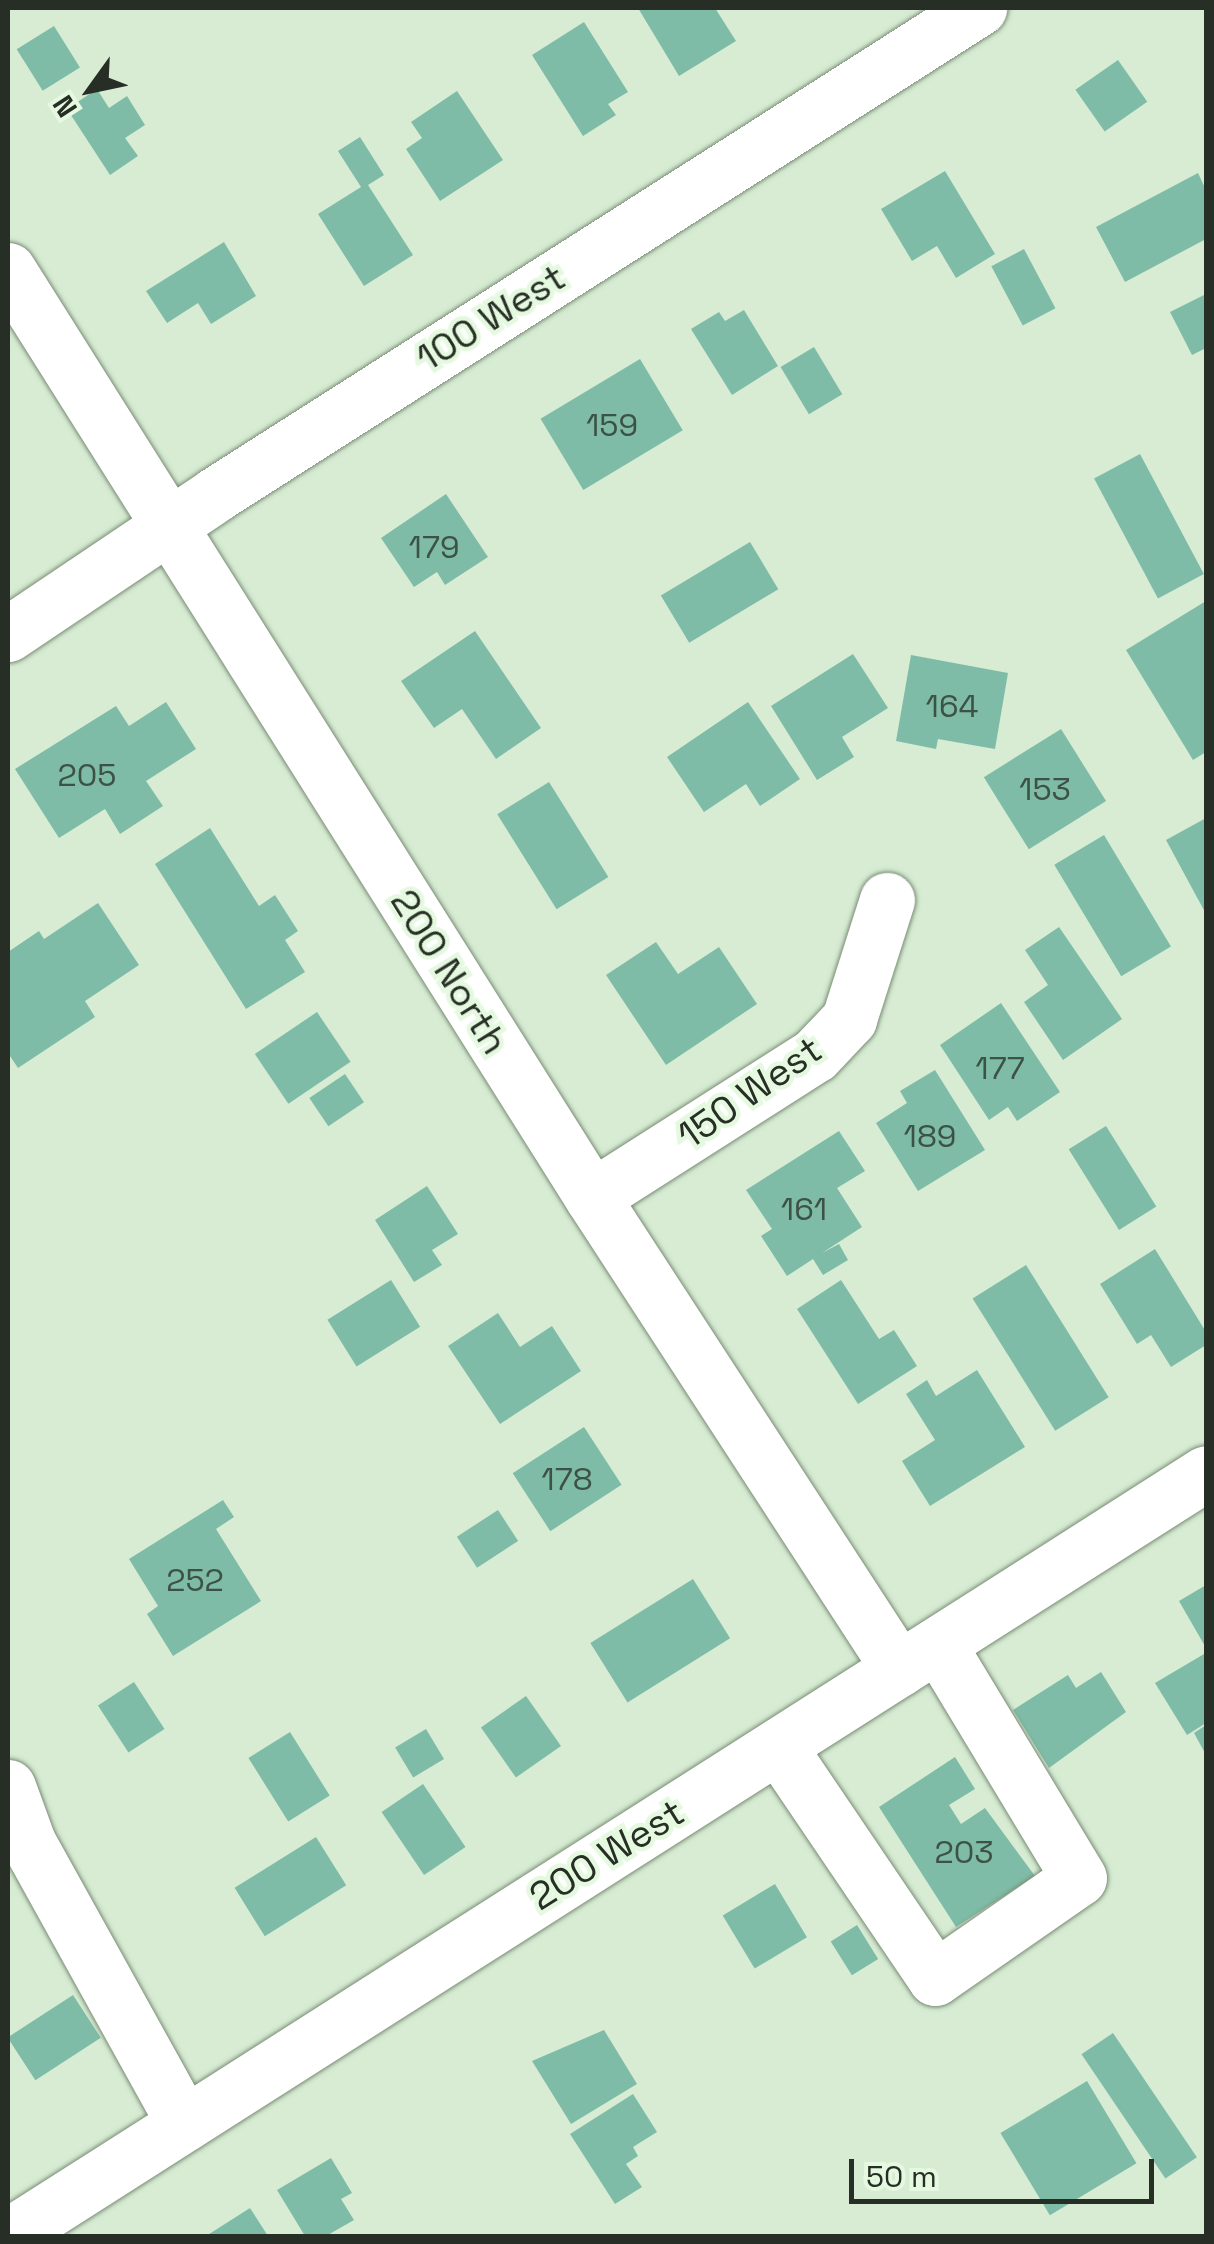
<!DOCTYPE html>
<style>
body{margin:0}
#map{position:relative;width:1214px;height:2244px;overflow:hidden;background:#d7ecd3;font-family:"Space Grotesk",sans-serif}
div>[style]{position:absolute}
.building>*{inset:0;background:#7fbca8;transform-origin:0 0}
.roads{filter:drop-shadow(0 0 2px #798c75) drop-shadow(0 0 2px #798c75)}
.minor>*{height:55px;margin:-27.5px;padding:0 27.5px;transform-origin:27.5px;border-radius:27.5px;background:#fff}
span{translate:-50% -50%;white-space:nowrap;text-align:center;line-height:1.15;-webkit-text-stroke:9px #e5f9e0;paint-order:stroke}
.number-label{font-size:32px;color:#3d5246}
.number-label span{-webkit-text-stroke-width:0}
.street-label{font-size:38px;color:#272e25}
.frame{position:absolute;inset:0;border:10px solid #272e25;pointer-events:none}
.north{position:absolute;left:40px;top:40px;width:100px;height:100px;-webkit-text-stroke:8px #e5f9e0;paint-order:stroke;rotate:237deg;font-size:28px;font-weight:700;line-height:40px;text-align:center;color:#272e25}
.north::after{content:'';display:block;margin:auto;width:35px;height:45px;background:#272e25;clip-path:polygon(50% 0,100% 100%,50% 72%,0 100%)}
.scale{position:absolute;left:849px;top:2159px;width:305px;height:45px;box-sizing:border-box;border:5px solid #272e25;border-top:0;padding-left:12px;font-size:30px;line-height:35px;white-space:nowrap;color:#272e25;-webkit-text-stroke:8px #e5f9e0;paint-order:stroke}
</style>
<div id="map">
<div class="building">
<i style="clip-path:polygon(638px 8px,715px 8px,736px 41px,679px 76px)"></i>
<i style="clip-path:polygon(584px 22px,628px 92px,608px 104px,616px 115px,583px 136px,532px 55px)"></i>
<i style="left:54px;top:26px;width:49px;height:44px;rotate:58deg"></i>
<i style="left:1118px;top:60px;width:51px;height:52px;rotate:55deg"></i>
<i style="clip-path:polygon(97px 89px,109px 108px,127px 96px,145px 125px,125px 138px,138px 156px,110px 175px,67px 109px)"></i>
<i style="clip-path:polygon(457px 91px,503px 160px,440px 201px,406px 149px,422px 138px,411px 122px)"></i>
<i style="clip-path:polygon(360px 137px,384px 175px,368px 185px,413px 255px,364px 286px,318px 214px,361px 187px,338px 151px)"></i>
<i style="clip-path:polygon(945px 171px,995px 254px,956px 278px,937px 246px,912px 261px,881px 209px)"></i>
<i style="clip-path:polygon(1198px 173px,1206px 190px,1206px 239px,1125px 282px,1096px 227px)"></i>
<i style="clip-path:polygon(224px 242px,256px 296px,211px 324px,198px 303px,167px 323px,146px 291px)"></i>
<i style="left:1024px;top:249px;width:67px;height:37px;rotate:62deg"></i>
<i style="clip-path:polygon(1206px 294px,1206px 348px,1192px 355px,1170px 312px)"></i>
<i style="clip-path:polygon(744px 310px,778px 366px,732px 395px,691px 329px,719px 312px,725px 321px)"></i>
<i style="left:814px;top:347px;width:55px;height:39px;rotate:59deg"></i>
<i style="left:640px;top:359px;width:83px;height:116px;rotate:59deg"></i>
<i style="left:1140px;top:454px;width:136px;height:52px;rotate:62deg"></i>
<i style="clip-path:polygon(446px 494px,488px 557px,445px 585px,437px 572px,414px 587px,381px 538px)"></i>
<i style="left:750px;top:542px;width:55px;height:104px;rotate:59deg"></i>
<i style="clip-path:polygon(1206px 601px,1206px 752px,1193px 760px,1126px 650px)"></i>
<i style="clip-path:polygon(475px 631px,541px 728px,496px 759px,462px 709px,434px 728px,401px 681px)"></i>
<i style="clip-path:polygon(853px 654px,888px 708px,842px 737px,854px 757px,817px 780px,771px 706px)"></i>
<i style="clip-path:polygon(911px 655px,1008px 673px,995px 749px,938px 739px,936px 749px,896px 741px)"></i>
<i style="clip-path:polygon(166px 702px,196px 749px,146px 781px,163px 806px,120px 834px,105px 809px,59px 838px,15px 769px,116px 706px,129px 726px)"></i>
<i style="clip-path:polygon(748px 702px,800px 779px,760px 806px,746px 784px,704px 812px,667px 757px)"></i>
<i style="left:1061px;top:729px;width:85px;height:91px;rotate:58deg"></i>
<i style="left:549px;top:782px;width:112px;height:61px;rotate:58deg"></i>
<i style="clip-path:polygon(1206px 818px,1206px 914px,1166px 840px)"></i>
<i style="clip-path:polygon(210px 828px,259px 906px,275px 895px,298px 931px,285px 940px,305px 972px,246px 1009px,155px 864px)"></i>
<i style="left:1104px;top:835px;width:130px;height:58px;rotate:59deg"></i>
<i style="clip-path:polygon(98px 903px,139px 965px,85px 1001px,95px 1017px,18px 1068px,8px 1053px,8px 952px,39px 931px,44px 939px)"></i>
<i style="clip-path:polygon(1059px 927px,1122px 1019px,1063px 1060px,1024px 1002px,1048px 985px,1025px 950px)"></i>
<i style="clip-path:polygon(656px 942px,678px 974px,719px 947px,757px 1004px,666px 1065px,606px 975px)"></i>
<i style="clip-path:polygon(1001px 1003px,1060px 1092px,1017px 1121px,1008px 1107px,989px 1120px,940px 1045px)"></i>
<i style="left:317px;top:1012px;width:60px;height:75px;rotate:56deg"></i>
<i style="clip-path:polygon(935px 1070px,985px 1150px,918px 1191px,876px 1123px,907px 1103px,900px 1091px)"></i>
<i style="left:345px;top:1074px;width:34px;height:43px;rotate:56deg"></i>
<i style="left:1106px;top:1126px;width:95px;height:44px;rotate:58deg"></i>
<i style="clip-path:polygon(839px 1131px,865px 1171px,837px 1188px,862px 1227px,822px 1253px,839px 1244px,848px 1260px,823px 1275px,813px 1259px,787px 1276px,761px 1236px,772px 1229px,746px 1190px)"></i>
<i style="clip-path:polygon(427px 1186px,458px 1234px,432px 1250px,442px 1265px,414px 1282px,375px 1220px)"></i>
<i style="clip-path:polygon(1155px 1249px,1206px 1332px,1206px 1345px,1171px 1367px,1151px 1335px,1137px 1344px,1100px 1284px)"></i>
<i style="left:1026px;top:1265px;width:156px;height:63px;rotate:58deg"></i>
<i style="left:391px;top:1280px;width:55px;height:75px;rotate:58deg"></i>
<i style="clip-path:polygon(841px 1280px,879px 1339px,894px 1330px,917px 1366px,858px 1404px,797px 1309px)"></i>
<i style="clip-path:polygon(498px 1313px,520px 1347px,552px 1326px,581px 1371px,500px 1424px,448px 1346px)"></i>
<i style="clip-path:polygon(977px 1370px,1025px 1447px,930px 1506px,902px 1461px,935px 1440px,906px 1394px,927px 1380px,936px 1396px)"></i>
<i style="left:584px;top:1427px;width:69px;height:85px;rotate:57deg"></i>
<i style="clip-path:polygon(223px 1500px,234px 1517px,216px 1529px,261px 1601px,173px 1656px,147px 1614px,158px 1606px,129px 1559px)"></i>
<i style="left:498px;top:1510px;width:37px;height:49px;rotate:57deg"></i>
<i style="left:693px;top:1579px;width:70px;height:121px;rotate:58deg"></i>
<i style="clip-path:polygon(1206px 1585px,1206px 1648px,1179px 1601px)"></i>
<i style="clip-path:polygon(1204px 1654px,1206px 1723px,1187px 1735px,1155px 1683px)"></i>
<i style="clip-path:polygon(1101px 1672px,1126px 1712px,1049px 1768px,1013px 1710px,1068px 1675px,1076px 1688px)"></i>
<i style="left:134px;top:1682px;width:56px;height:43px;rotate:57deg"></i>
<i style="left:526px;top:1696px;width:61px;height:55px;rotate:55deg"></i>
<i style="clip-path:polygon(1206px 1725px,1206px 1755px,1194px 1733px)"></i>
<i style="left:426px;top:1729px;width:35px;height:36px;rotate:59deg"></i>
<i style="left:290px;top:1732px;width:75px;height:49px;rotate:58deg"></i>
<i style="clip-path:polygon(955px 1757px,975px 1789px,949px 1805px,961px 1824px,985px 1808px,1035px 1876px,956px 1927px,879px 1807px)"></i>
<i style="left:423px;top:1784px;width:76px;height:50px;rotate:56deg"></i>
<i style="left:316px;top:1837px;width:57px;height:96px;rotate:58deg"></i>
<i style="left:775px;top:1884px;width:62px;height:61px;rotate:59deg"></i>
<i style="left:857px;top:1925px;width:40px;height:31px;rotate:58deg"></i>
<i style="left:73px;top:1995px;width:51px;height:78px;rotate:57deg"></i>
<i style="clip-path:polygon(604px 2030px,637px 2084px,571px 2124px,532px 2061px)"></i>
<i style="left:1113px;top:2033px;width:150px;height:38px;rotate:56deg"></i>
<i style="left:1087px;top:2081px;width:96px;height:101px;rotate:59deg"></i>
<i style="clip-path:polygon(633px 2094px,657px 2132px,633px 2147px,638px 2156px,626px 2164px,642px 2187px,615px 2204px,570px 2134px)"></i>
<i style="clip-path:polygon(331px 2158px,352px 2193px,341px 2199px,354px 2220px,326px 2236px,305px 2236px,277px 2190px)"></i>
<i style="clip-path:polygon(250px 2208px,268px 2236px,206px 2236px)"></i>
</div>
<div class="roads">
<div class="minor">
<i style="left:8px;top:270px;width:1096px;rotate:57.79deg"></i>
<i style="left:592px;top:1197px;width:563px;rotate:56.96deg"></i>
<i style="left:8px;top:634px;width:251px;rotate:-33.9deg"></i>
<i style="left:216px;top:494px;width:905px;rotate:-32.5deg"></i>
<i style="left:592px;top:1197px;width:264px;rotate:-32.5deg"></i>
<i style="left:815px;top:1055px;width:50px;rotate:-46.6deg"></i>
<i style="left:849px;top:1019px;width:125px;rotate:-72.3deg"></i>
<i style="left:778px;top:1746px;width:280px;rotate:55.9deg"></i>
<i style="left:935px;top:1978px;width:175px;rotate:-34.8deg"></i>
<i style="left:1079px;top:1878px;width:273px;rotate:-121.1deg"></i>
<i style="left:8px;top:1787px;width:59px;rotate:70deg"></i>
<i style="left:28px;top:1842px;width:322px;rotate:61deg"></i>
<i style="left:8px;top:2236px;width:1420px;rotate:-32.49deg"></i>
</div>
</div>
<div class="number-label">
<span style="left:612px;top:425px">159</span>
<span style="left:434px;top:547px">179</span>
<span style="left:952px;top:706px">164</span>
<span style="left:87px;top:775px">205</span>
<span style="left:1045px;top:789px">153</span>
<span style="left:1000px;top:1068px">177</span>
<span style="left:930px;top:1136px">189</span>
<span style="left:804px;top:1209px">161</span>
<span style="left:567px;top:1479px">178</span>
<span style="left:195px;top:1580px">252</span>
<span style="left:964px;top:1852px">203</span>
</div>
<div class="street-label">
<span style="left:491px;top:318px;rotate:-32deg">100 West</span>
<span style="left:449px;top:972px;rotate:58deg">200 North</span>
<span style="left:750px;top:1093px;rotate:-35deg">150 West</span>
<span style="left:607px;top:1855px;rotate:-32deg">200 West</span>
</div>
<div class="frame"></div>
<div class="north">N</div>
<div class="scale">50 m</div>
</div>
